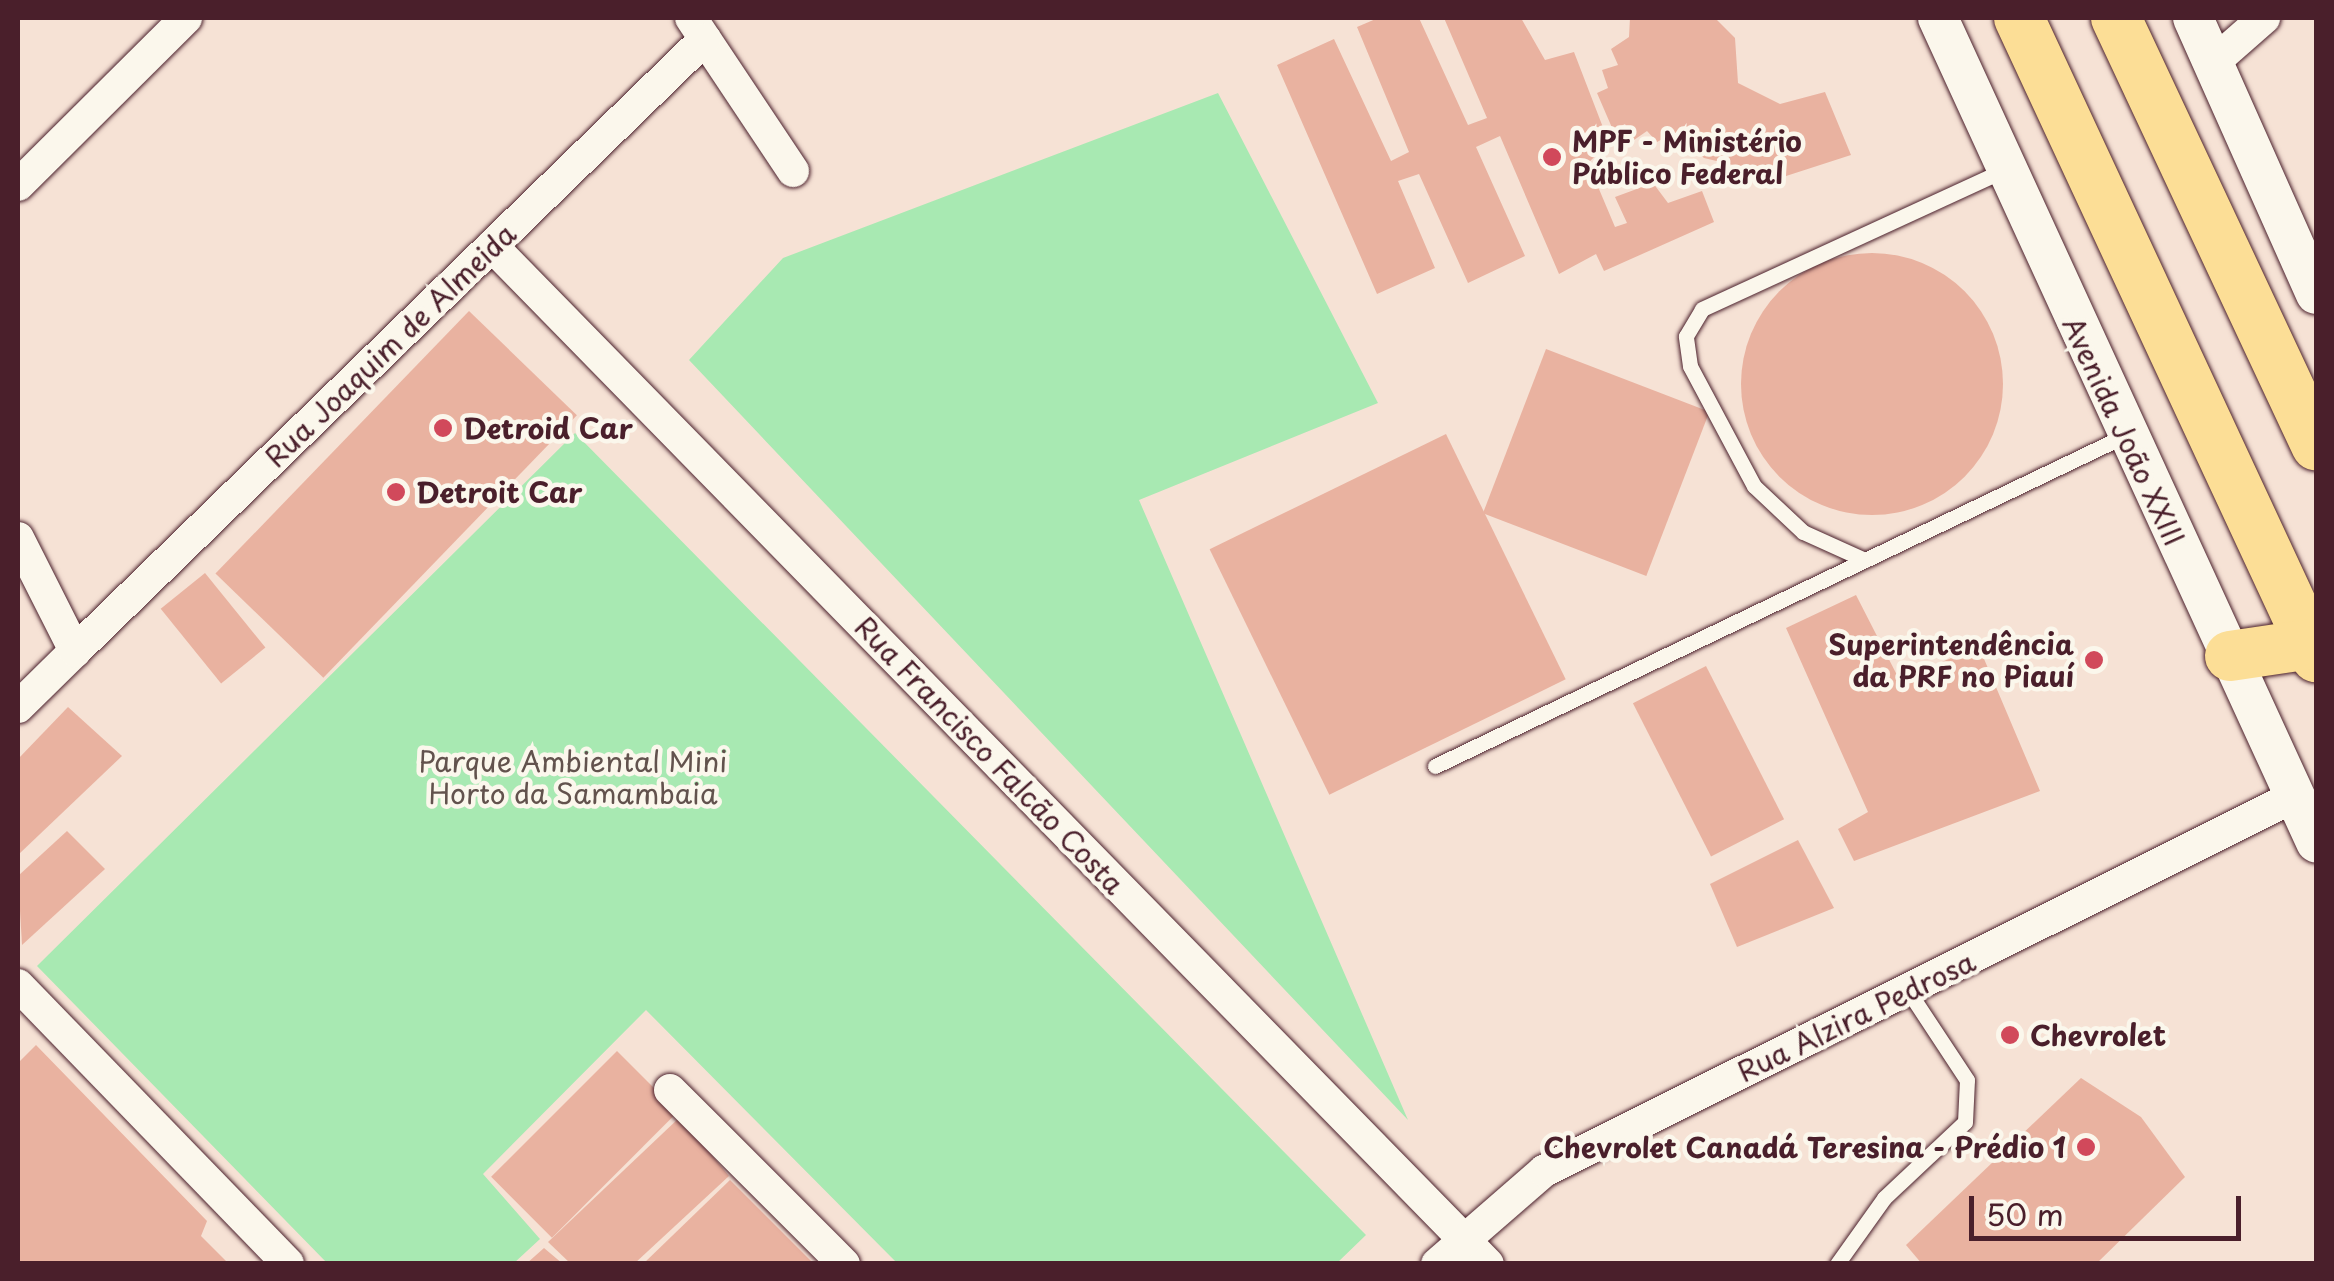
<!DOCTYPE html>
<meta charset="utf-8">
<style>
body{margin:0}
#map{position:relative;width:2334px;height:1281px;overflow:hidden;background:#f6e2d5;font-family:"Playpen Sans",sans-serif}
div>[style]{position:absolute}
.green>*{inset:0;background:#a8e9b2}
.building>*{inset:0;background:#e9b2a0;transform-origin:0 0}
.round{border-radius:50%}
.roads{filter:drop-shadow(0 0 2px #4a1f2b) drop-shadow(0 0 2px #4a1f2b)}
.service>*{height:15px;margin:-7.5px;padding:0 7.5px;transform-origin:7.5px;border-radius:7.5px;background:#fbf7ec}
.minor>*{height:32px;margin:-16px;padding:0 16px;transform-origin:16px;border-radius:16px;background:#fbf7ec}
.tertiary>*{height:40px;margin:-20px;padding:0 20px;transform-origin:20px;border-radius:20px;background:#fbf7ec}
.primary>*{height:50px;margin:-25px;padding:0 25px;transform-origin:25px;border-radius:25px;background:#fcde96}
.dots>*{width:28px;height:28px;translate:-50% -50%;box-sizing:border-box;border:5px solid #fbf7ec;border-radius:50%}
span{translate:-50% -50%;white-space:nowrap;text-align:center;line-height:1.15;-webkit-text-stroke:9px #fbf7ec;paint-order:stroke}
.poi-label{font-size:28px;color:#4a1f2b;font-weight:700}
.left{translate:0 -50%;text-align:left}
.right{translate:-100% -50%;text-align:right}
.street-label{font-size:28px;color:#4a1f2b}
.park-label{font-size:28px;color:#62524d}
.frame{position:absolute;inset:0;border:20px solid #4a1f2b;pointer-events:none}
.scale{position:absolute;left:1969px;top:1196px;width:272px;height:45px;box-sizing:border-box;border:5px solid #4a1f2b;border-top:0;padding-left:12px;font-size:30px;line-height:35px;white-space:nowrap;color:#4a1f2b;-webkit-text-stroke:8px #fbf7ec;paint-order:stroke}
</style>
<div id="map">
<div class="green">
<i style="clip-path:polygon(1218px 93px,1378px 403px,1139px 500px,1408px 1120px,689px 360px,783px 258px)"></i>
<i style="clip-path:polygon(575px 433px,1366px 1235px,1337px 1263px,897px 1263px,646px 1010px,483px 1174px,540px 1239px,514px 1263px,327px 1263px,37px 966px)"></i>
</div>
<div class="building">
<i style="clip-path:polygon(1378px 18px,1419px 18px,1468px 125px,1487px 118px,1444px 18px,1521px 18px,1545px 60px,1574px 52px,1609px 143px,1588px 163px,1615px 227px,1627px 223px,1615px 197px,1653px 183px,1668px 203px,1702px 191px,1714px 222px,1604px 271px,1596px 254px,1559px 274px,1500px 136px,1476px 147px,1525px 256px,1468px 283px,1419px 174px,1398px 181px,1435px 268px,1377px 294px,1277px 65px,1334px 39px,1391px 161px,1409px 152px,1357px 27px)"></i>
<i style="clip-path:polygon(1630px 18px,1716px 19px,1735px 38px,1738px 83px,1780px 104px,1825px 92px,1851px 155px,1783px 177px,1704px 158px,1674px 133px,1657px 142px,1647px 131px,1634px 140px,1625px 124px,1613px 130px,1597px 93px,1608px 88px,1602px 70px,1618px 65px,1611px 49px,1629px 37px)"></i>
<i class="round" style="left:1741px;top:253px;width:262px;height:262px"></i>
<i style="left:469px;top:311px;width:150px;height:365px;rotate:44deg"></i>
<i style="left:1546px;top:349px;width:175px;height:176px;rotate:21deg"></i>
<i style="left:1446px;top:434px;width:273px;height:263px;rotate:64deg"></i>
<i style="left:205px;top:573px;width:96px;height:57px;rotate:51deg"></i>
<i style="clip-path:polygon(1856px 595px,1899px 679px,1979px 647px,2040px 791px,1854px 861px,1838px 829px,1868px 812px,1786px 628px)"></i>
<i style="left:1706px;top:666px;width:172px;height:82px;rotate:63deg"></i>
<i style="clip-path:polygon(68px 707px,122px 756px,18px 855px,18px 759px)"></i>
<i style="clip-path:polygon(67px 831px,105px 869px,22px 945px,18px 876px)"></i>
<i style="clip-path:polygon(1798px 840px,1834px 908px,1737px 947px,1710px 884px)"></i>
<i style="clip-path:polygon(36px 1045px,207px 1221px,201px 1236px,229px 1264px,18px 1264px,18px 1063px)"></i>
<i style="left:617px;top:1051px;width:86px;height:178px;rotate:45deg"></i>
<i style="clip-path:polygon(2081px 1078px,2141px 1117px,2185px 1177px,2096px 1264px,1922px 1264px,1906px 1245px)"></i>
<i style="clip-path:polygon(680px 1117px,729px 1176px,634px 1264px,571px 1264px,548px 1242px)"></i>
<i style="clip-path:polygon(730px 1180px,814px 1264px,643px 1264px)"></i>
<i style="clip-path:polygon(544px 1248px,563px 1264px,526px 1264px)"></i>
</div>
<div class="roads">
<div class="service">
<i style="left:1865px;top:560px;width:68px;rotate:-155.7deg"></i>
<i style="left:1803px;top:532px;width:67px;rotate:-136.8deg"></i>
<i style="left:1754px;top:486px;width:136px;rotate:-118.1deg"></i>
<i style="left:1690px;top:366px;width:30px;rotate:-98deg"></i>
<i style="left:1686px;top:336px;width:31px;rotate:-59deg"></i>
<i style="left:1702px;top:309px;width:335px;rotate:-24.7deg"></i>
<i style="left:1435px;top:766px;width:764px;rotate:-25.59deg"></i>
<i style="left:1837px;top:1264px;width:81px;rotate:-54.5deg"></i>
<i style="left:1884px;top:1198px;width:111px;rotate:-43.2deg"></i>
<i style="left:1965px;top:1122px;width:42px;rotate:-87.3deg"></i>
<i style="left:1967px;top:1080px;width:105px;rotate:-123.4deg"></i>
</div>
<div class="minor">
<i style="left:691px;top:18px;width:184px;rotate:56.3deg"></i>
<i style="left:2214px;top:62px;width:67px;rotate:-41.3deg"></i>
<i style="left:18px;top:185px;width:237px;rotate:-44.8deg"></i>
<i style="left:492px;top:246px;width:1424px;rotate:45.63deg"></i>
<i style="left:18px;top:538px;width:127px;rotate:63.2deg"></i>
<i style="left:75px;top:651px;width:80px;rotate:135.5deg"></i>
<i style="left:75px;top:651px;width:878px;rotate:-44.17deg"></i>
<i style="left:18px;top:985px;width:388px;rotate:45.9deg"></i>
<i style="left:670px;top:1090px;width:246px;rotate:45deg"></i>
<i style="left:1437px;top:1264px;width:142px;rotate:-41deg"></i>
<i style="left:1544px;top:1171px;width:839px;rotate:-26.53deg"></i>
</div>
<div class="tertiary">
<i style="left:1938px;top:18px;width:907px;rotate:65.36deg"></i>
<i style="left:2193px;top:18px;width:302px;rotate:66deg"></i>
</div>
<div class="primary">
<i style="left:2019px;top:18px;width:705px;rotate:65.07deg"></i>
<i style="left:2116px;top:18px;width:472px;rotate:64.9deg"></i>
<i style="left:2230px;top:656px;width:82px;rotate:-8.4deg"></i>
</div>
</div>
<div class="dots">
<i style="left:1552px;top:157px;background:#d1495b"></i>
<i style="left:443px;top:428px;background:#d1495b"></i>
<i style="left:396px;top:492px;background:#d1495b"></i>
<i style="left:2094px;top:660px;background:#d1495b"></i>
<i style="left:2010px;top:1035px;background:#d1495b"></i>
<i style="left:2086px;top:1147px;background:#d1495b"></i>
</div>
<div class="poi-label">
<span class="left" style="left:1572px;top:157px">MPF - Ministério<br>Público Federal</span>
<span class="left" style="left:463px;top:428px">Detroid Car</span>
<span class="left" style="left:416px;top:492px">Detroit Car</span>
<span class="right" style="left:2074px;top:660px">Superintendência<br>da PRF no Piauí</span>
<span class="left" style="left:2030px;top:1035px">Chevrolet</span>
<span class="right" style="left:2066px;top:1147px">Chevrolet Canadá Teresina - Prédio 1</span>
</div>
<div class="street-label">
<span style="left:390px;top:345px;rotate:-44deg">Rua Joaquim de Almeida</span>
<span style="left:2124px;top:431px;rotate:65deg">Avenida João XXIII</span>
<span style="left:990px;top:755px;rotate:46deg">Rua Francisco Falcão Costa</span>
<span style="left:1856px;top:1016px;rotate:-26deg">Rua Alzira Pedrosa</span>
</div>
<div class="park-label">
<span style="left:573px;top:777px">Parque Ambiental Mini<br>Horto da Samambaia</span>
</div>
<div class="frame"></div>
<div class="scale">50 m</div>
</div>
